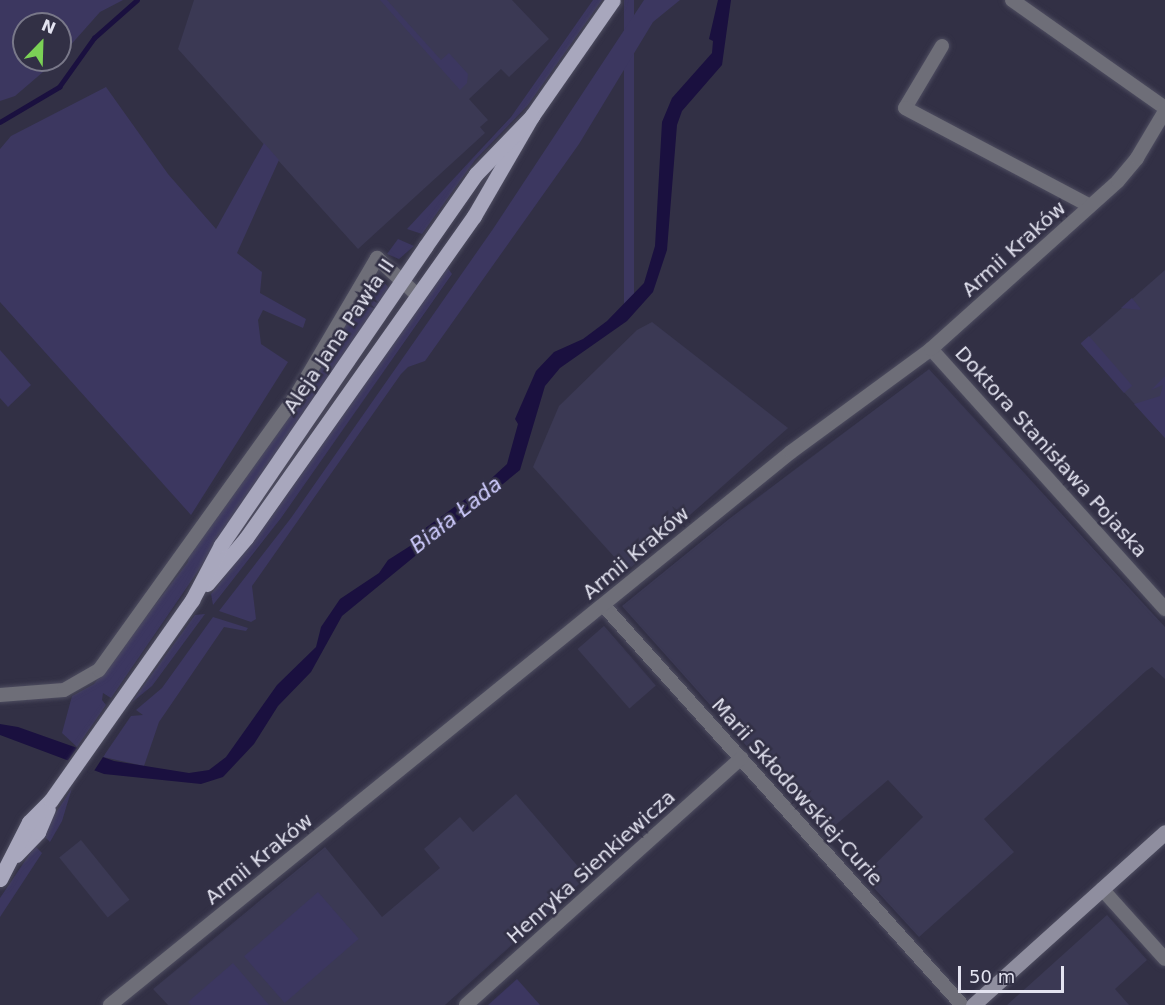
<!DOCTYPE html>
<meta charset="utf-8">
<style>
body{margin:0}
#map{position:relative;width:1165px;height:1005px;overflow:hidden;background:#323045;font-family:"DejaVu Sans",sans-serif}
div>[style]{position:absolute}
.built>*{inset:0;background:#3b3954;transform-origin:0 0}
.green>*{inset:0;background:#3c3760;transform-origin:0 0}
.water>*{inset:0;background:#1a103f}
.pier>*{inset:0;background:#323045}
.stream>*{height:4.5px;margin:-2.25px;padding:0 2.25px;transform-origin:2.25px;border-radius:2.25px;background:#1a103f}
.roads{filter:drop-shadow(0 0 2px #4e4d60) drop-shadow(0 0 2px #4e4d60)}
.street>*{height:14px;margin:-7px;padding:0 7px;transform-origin:7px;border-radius:7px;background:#6e6e78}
.secondary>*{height:15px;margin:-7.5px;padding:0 7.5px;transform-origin:7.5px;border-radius:7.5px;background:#8f8e9f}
.primary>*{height:15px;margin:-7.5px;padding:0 7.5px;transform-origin:7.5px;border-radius:7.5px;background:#a8a7bd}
span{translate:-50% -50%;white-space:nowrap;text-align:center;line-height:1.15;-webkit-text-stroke:5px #323045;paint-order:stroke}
.street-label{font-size:20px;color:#e3e3f0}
.water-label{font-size:21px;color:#cecbfd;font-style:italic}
.north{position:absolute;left:12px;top:12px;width:60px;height:60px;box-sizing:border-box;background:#323045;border:2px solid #797889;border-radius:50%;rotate:23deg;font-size:16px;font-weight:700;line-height:24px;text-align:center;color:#e3e3f0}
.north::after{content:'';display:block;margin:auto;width:21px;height:27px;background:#7bd156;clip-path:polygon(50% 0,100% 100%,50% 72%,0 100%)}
.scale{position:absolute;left:958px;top:966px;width:106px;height:27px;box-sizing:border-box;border:3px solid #e3e3f0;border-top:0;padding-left:8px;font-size:18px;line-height:21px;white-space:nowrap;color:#e3e3f0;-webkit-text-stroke:4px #323045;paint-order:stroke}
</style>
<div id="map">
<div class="built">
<i style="clip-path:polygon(194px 0,512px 0,549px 39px,509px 77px,501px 69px,469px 99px,488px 120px,480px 127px,485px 133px,358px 249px,178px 49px)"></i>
<i style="clip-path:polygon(1165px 270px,1165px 438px,1081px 344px)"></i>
<i style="clip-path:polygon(652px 322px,788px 428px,627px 571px,533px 467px,559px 406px,637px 330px)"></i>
<i style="clip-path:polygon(929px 369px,1165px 627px,1165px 679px,1152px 667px,1146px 671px,984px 819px,1014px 852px,919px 937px,863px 876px,923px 817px,888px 780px,825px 834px,622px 606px,729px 519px)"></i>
<i style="left:604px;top:626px;width:79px;height:35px;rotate:49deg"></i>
<i style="clip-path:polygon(516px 794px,587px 877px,445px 1005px,168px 1005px,153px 989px,325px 847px,382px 917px,440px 868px,424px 849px,460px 817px,473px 832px)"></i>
<i style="left:81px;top:840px;width:77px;height:28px;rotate:51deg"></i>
<i style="clip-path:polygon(1107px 915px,1147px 960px,1115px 989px,1129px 1005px,1007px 1005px)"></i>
</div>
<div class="green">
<i style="clip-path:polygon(0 0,123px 0,100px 12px,60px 57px,60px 24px,24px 24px,24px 60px,57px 60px,15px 96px,0 101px)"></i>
<i style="clip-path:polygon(380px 0,387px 0,441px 60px,449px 53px,468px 74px,467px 83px,460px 90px)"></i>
<i style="clip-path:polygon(593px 0,602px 0,528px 105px,475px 160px,422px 234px,407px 229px,511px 117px)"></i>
<i style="left:624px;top:0;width:10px;height:307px"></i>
<i style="clip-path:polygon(644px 0,680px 0,653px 22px,579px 144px,425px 361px,408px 367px,401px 374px,252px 586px,256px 619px,251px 622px,219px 611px,291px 518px,493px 229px)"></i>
<i style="clip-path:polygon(106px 87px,168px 174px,216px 229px,264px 143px,279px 160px,237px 253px,262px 272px,260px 293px,306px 319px,303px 328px,263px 310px,258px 320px,261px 344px,288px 362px,191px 515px,0 302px,0 149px,11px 136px)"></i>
<i style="clip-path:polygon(398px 239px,414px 246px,399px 259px,387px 254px)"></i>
<i style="clip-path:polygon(447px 267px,452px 274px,281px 518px,213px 605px,211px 594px,274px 513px)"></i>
<i style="clip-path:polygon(376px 273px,388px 287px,387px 295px,111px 698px,103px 693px,102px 700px,106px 705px,77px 747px,62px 733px,72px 696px,94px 684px,188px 562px,190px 551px,310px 386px)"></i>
<i style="clip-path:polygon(1132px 298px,1140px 308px,1141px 310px,1121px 308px)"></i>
<i style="left:1089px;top:336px;width:66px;height:11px;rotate:49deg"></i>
<i style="clip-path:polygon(0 350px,31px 385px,8px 407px,0 398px)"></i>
<i style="clip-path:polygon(1165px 376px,1165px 438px,1134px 404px,1160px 396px,1163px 385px,1151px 390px)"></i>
<i style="clip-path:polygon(205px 614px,152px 686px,131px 703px,195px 615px)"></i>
<i style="clip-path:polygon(213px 617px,248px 628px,246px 631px,224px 627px,159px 722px,144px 766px,103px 757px,131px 716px,143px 715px,136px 710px,162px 688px)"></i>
<i style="clip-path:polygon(72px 788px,62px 821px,50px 842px,42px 834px)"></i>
<i style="clip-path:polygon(35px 846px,42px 853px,0 917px,0 898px)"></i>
<i style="left:318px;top:892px;width:62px;height:98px;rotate:49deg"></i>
<i style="clip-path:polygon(233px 963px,269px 1005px,191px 1005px,188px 1002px)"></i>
<i style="clip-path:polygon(517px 979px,540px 1005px,488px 1005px)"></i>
</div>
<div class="water">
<i style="clip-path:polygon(718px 0,731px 0,722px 65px,682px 111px,677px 125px,667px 250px,653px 292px,627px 321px,560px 368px,545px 386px,520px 470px,342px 616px,311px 672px,278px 706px,254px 744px,223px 777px,201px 784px,104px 774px,0 735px,0 724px,18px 727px,114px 761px,189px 773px,209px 770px,226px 757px,277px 685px,316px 647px,321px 627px,340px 599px,379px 573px,388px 560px,410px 546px,424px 529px,482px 487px,507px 464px,518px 424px,515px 419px,536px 371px,554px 352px,583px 339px,607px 321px,644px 283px,655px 246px,662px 122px,672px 98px,712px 53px,713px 41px,709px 39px)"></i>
</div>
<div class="pier">
<i style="clip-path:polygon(79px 745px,105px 754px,92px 774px,66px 763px)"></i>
</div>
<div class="stream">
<i style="left:0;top:122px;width:69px;rotate:-30.7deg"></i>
<i style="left:59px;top:87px;width:60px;rotate:-54.5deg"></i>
<i style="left:94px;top:38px;width:57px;rotate:-41.5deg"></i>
</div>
<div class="roads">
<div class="street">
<i style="left:1012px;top:0;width:187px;rotate:35.2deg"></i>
<i style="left:942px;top:46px;width:72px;rotate:120.8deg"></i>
<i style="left:905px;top:108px;width:209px;rotate:27.9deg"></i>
<i style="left:931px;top:349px;width:350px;rotate:48deg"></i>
<i style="left:604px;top:606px;width:536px;rotate:48.1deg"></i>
<i style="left:0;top:695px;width:64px;rotate:-4.5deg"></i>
<i style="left:64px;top:690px;width:40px;rotate:-29.7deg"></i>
<i style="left:99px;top:670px;width:340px;rotate:-54.3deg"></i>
<i style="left:297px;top:394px;width:158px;rotate:-59.5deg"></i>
<i style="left:377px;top:258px;width:53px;rotate:42.7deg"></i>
<i style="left:1102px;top:889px;width:94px;rotate:48deg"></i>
<i style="left:110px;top:1005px;width:877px;rotate:-39.08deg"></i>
<i style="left:791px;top:452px;width:174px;rotate:-36.3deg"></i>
<i style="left:931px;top:349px;width:251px;rotate:-41.9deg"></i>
<i style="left:1118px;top:181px;width:30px;rotate:-50deg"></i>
<i style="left:1137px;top:158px;width:55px;rotate:-59.2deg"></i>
<i style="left:466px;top:1005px;width:370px;rotate:-41.9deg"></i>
</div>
<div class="secondary">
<i style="left:973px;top:1005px;width:258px;rotate:-42deg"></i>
</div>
<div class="primary">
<i style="left:207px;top:584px;width:60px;rotate:-49.7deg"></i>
<i style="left:246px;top:538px;width:395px;rotate:-54.7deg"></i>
<i style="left:474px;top:216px;width:116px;rotate:-59.9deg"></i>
<i style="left:532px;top:116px;width:141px;rotate:-55.1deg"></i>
<i style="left:16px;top:855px;width:32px;rotate:-46deg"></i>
<i style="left:38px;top:832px;width:25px;rotate:-67deg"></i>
<i style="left:0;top:879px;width:64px;rotate:-63deg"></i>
<i style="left:29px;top:822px;width:31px;rotate:-45deg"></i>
<i style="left:51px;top:800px;width:245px;rotate:-54.8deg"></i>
<i style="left:192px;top:600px;width:62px;rotate:-62.2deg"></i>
<i style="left:221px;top:545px;width:361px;rotate:-55.6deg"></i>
<i style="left:425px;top:247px;width:89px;rotate:-55.1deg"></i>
<i style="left:476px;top:174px;width:81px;rotate:-46deg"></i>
</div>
</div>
<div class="street-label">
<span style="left:1014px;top:249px;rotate:-42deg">Armii Kraków</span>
<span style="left:339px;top:336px;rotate:-56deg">Aleja Jana Pawła II</span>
<span style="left:1051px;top:452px;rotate:48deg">Doktora Stanisława Pojaska</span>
<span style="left:636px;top:553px;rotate:-40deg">Armii Kraków</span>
<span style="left:797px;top:792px;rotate:48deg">Marii Skłodowskiej-Curie</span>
<span style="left:259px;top:859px;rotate:-39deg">Armii Kraków</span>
<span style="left:591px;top:867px;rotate:-42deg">Henryka Sienkiewicza</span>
</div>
<div class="water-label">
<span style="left:456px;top:515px;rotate:-38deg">Biała Łada</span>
</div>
<div class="north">N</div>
<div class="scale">50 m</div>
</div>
